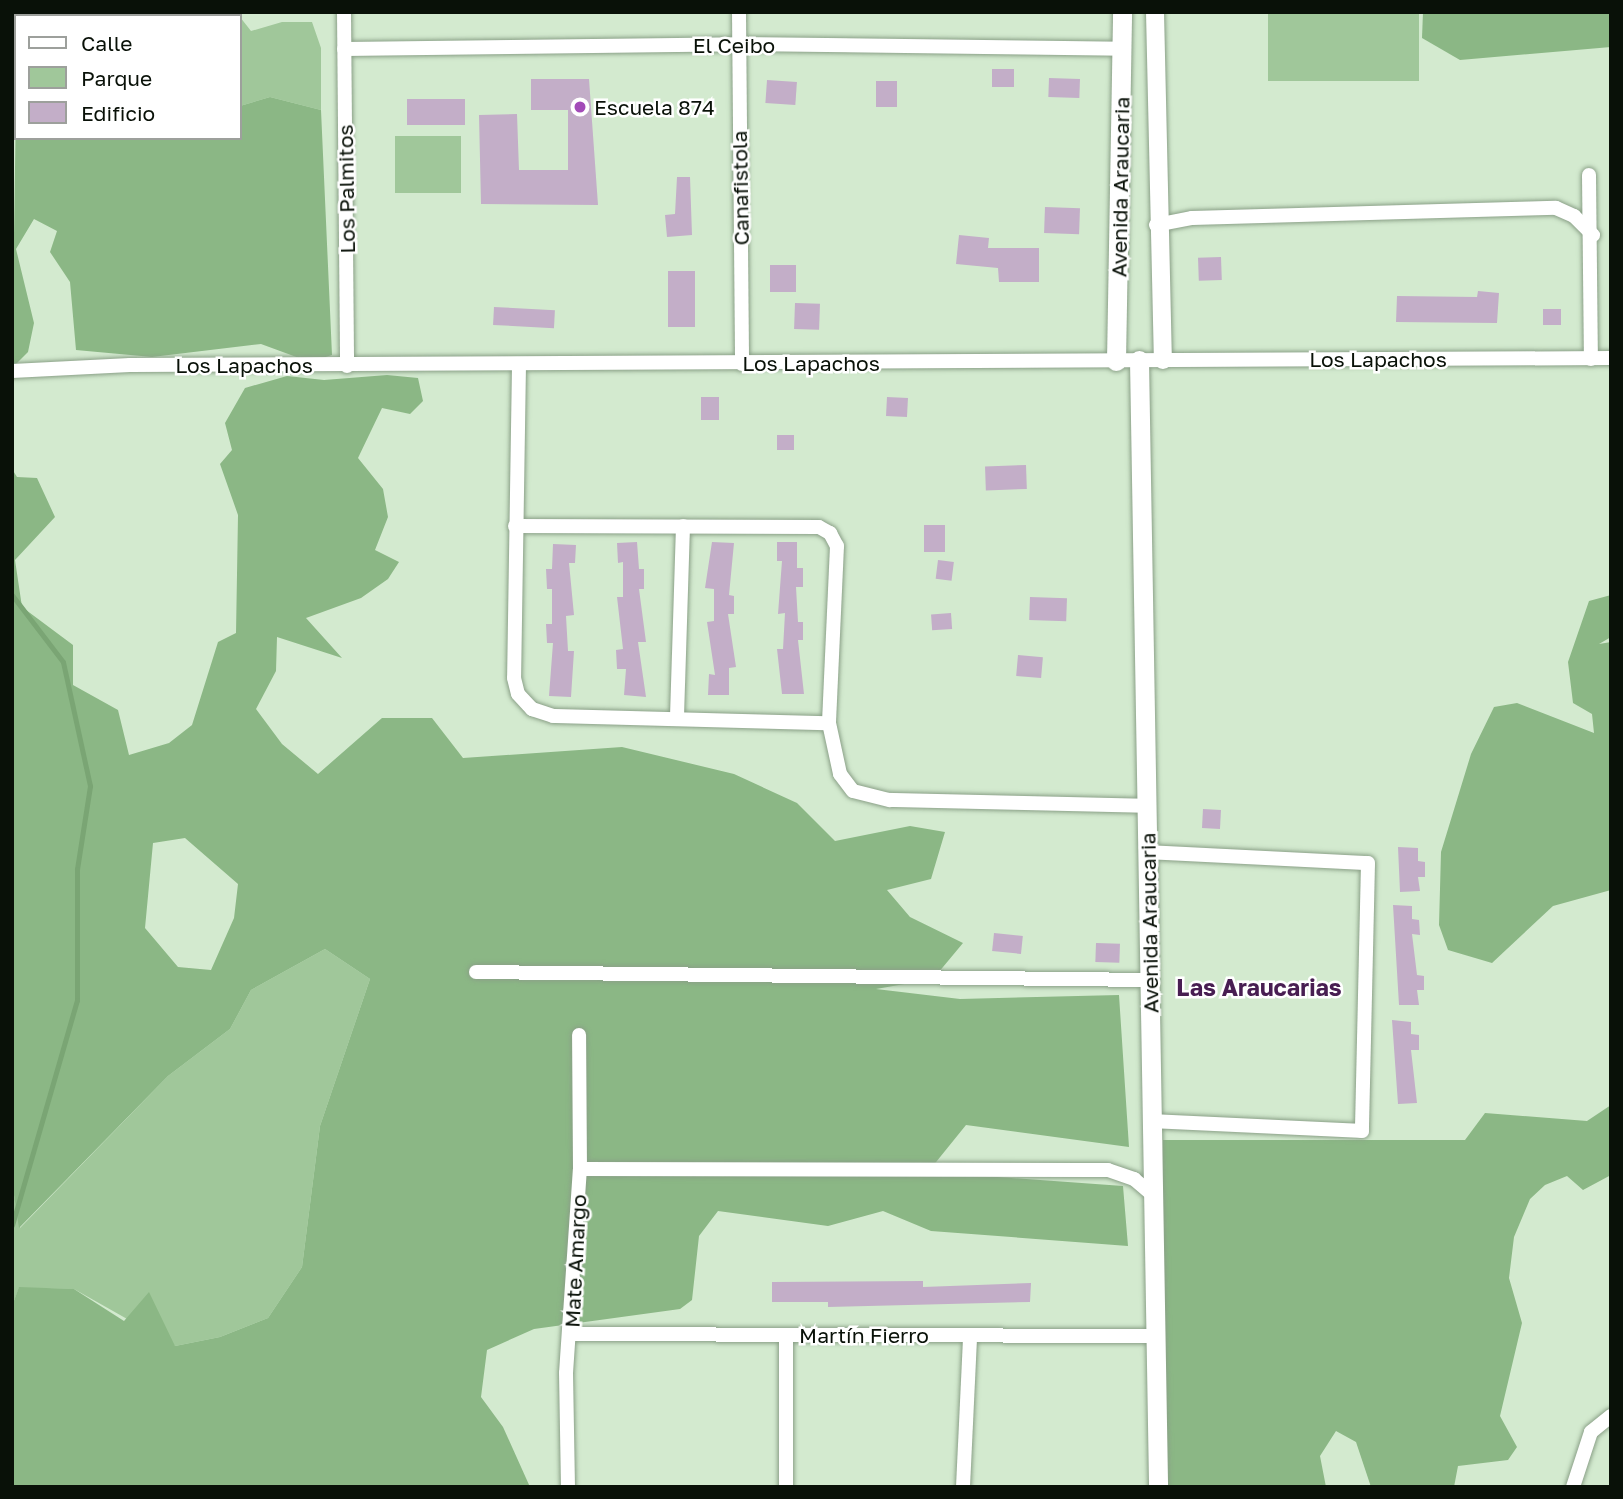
<!DOCTYPE html>
<meta charset="utf-8">
<style>
body{margin:0}
#map{position:relative;width:1623px;height:1499px;overflow:hidden;background:#d3eacf;font-family:"Golos Text",sans-serif}
div>[style]{position:absolute}
.green>*{inset:0;background:#a0c79a;transform-origin:0 0}
.forest>*{inset:0;background:#8bb785}
.stream>*{height:5px;margin:-2.5px;padding:0 2.5px;transform-origin:2.5px;border-radius:2.5px;background:#7aa574}
.building>*{inset:0;background:#c3aec8;transform-origin:0 0}
.roads{filter:drop-shadow(0 0 2px #8aa087) drop-shadow(0 0 2px #8aa087)}
.minor>*{height:14px;margin:-7px;padding:0 7px;transform-origin:7px;border-radius:7px;background:#fff}
.tertiary>*{height:18px;margin:-9px;padding:0 9px;transform-origin:9px;border-radius:9px;background:#fff}
.secondary>*{height:19px;margin:-9.5px;padding:0 9.5px;transform-origin:9.5px;border-radius:9.5px;background:#fff}
.dots>*{width:19px;height:19px;translate:-50% -50%;box-sizing:border-box;border:4px solid #fff;border-radius:50%}
span{translate:-50% -50%;white-space:nowrap;text-align:center;line-height:1.15;-webkit-text-stroke:5px #fff;paint-order:stroke}
.street-label{font-size:21px;color:#091108}
.poi-label{font-size:21px;color:#091108}
.left{translate:0 -50%;text-align:left}
.neighbourhood-label{font-size:23px;color:#481e52;font-weight:700}
.frame{position:absolute;inset:0;border:14px solid #091108;pointer-events:none}
.legend{position:absolute;left:14px;top:14px;width:228px;height:126px;box-sizing:border-box;background:#fff;border:2px solid #9da09c;margin:0;padding:9px 12px;list-style:none;font-size:21px;color:#091108}
.legend li{display:flex;align-items:center;gap:14px;height:35px}
.legend b{width:35px;border:2px solid #9da09c}
</style>
<div id="map">
<div class="green">
<i style="clip-path:polygon(12px 12px,236px 12px,239px 16px,16px 16px,12px 45px)"></i>
<i style="left:1268px;top:12px;width:151px;height:69px"></i>
<i style="clip-path:polygon(240px 17px,251px 31px,282px 22px,312px 22px,321px 48px,321px 110px,270px 97px,240px 106px)"></i>
<i style="left:395px;top:136px;width:66px;height:57px"></i>
<i style="clip-path:polygon(325px 949px,370px 979px,320px 1126px,302px 1267px,268px 1318px,220px 1337px,175px 1346px,74px 1289px,19px 1288px,12px 1306px,12px 1182px,20px 1228px,168px 1076px,230px 1029px,251px 990px)"></i>
</div>
<div class="forest">
<i style="clip-path:polygon(1423px 12px,1611px 12px,1611px 47px,1460px 60px,1422px 38px)"></i>
<i style="clip-path:polygon(270px 97px,321px 110px,332px 355px,310px 362px,261px 344px,152px 357px,76px 350px,70px 282px,50px 252px,57px 231px,34px 219px,16px 249px,34px 323px,28px 352px,12px 368px,16px 101px,16px 138px,240px 138px,240px 106px)"></i>
<i style="clip-path:polygon(evenodd,387px 375px,418px 378px,423px 401px,410px 414px,382px 408px,358px 458px,383px 489px,388px 517px,375px 550px,399px 562px,388px 579px,361px 598px,306px 618px,342px 658px,277px 637px,276px 671px,256px 709px,282px 744px,318px 774px,382px 718px,432px 718px,463px 758px,622px 747px,734px 774px,797px 803px,835px 841px,910px 826px,945px 832px,931px 879px,887px 890px,910px 917px,963px 943px,933px 979px,876px 989px,960px 999px,1119px 995px,1129px 1147px,966px 1125px,928px 1172px,1123px 1186px,1128px 1246px,931px 1231px,883px 1211px,828px 1226px,718px 1211px,699px 1236px,692px 1300px,680px 1309px,534px 1329px,487px 1350px,481px 1397px,503px 1427px,530px 1487px,12px 1487px,12px 1306px,19px 1287px,74px 1289px,124px 1321px,149px 1292px,175px 1346px,220px 1337px,268px 1318px,302px 1267px,320px 1126px,370px 979px,325px 949px,251px 990px,230px 1029px,168px 1076px,19px 1228px,12px 1182px,12px 469px,17px 477px,37px 478px,55px 517px,15px 560px,22px 607px,73px 645px,73px 685px,118px 710px,129px 755px,169px 743px,192px 725px,218px 642px,236px 633px,238px 515px,220px 464px,232px 450px,225px 423px,245px 388px,287px 376px,324px 380px,387px 375px,185px 838px,238px 884px,234px 918px,211px 970px,178px 967px,145px 928px,153px 843px,185px 838px)"></i>
<i style="clip-path:polygon(1611px 595px,1611px 637px,1599px 644px,1611px 642px,1611px 890px,1553px 906px,1492px 963px,1448px 950px,1439px 925px,1441px 852px,1471px 754px,1494px 707px,1517px 703px,1594px 733px,1592px 714px,1573px 703px,1568px 662px,1589px 601px)"></i>
<i style="clip-path:polygon(1611px 1105px,1611px 1175px,1583px 1190px,1567px 1176px,1545px 1185px,1530px 1199px,1514px 1237px,1509px 1278px,1522px 1323px,1500px 1416px,1517px 1447px,1508px 1460px,1458px 1466px,1454px 1487px,1371px 1487px,1356px 1442px,1336px 1431px,1320px 1456px,1326px 1487px,1162px 1487px,1157px 1336px,1163px 1140px,1465px 1140px,1485px 1113px,1587px 1121px)"></i>
</div>
<div class="stream">
<i style="left:12px;top:595px;width:84px;rotate:52.7deg"></i>
<i style="left:63px;top:662px;width:127px;rotate:77.7deg"></i>
<i style="left:90px;top:786px;width:84px;rotate:98.9deg"></i>
<i style="left:77px;top:869px;width:131px;rotate:90deg"></i>
<i style="left:77px;top:1000px;width:234px;rotate:106.1deg"></i>
</div>
<div class="building">
<i style="left:1014px;top:69px;width:18px;height:22px;rotate:90deg"></i>
<i style="left:1049px;top:78px;width:31px;height:19px;rotate:2deg"></i>
<i style="clip-path:polygon(531px 79px,589px 79px,598px 205px,481px 204px,479px 115px,517px 114px,519px 170px,568px 170px,568px 110px,531px 110px)"></i>
<i style="left:767px;top:80px;width:30px;height:23px;rotate:4deg"></i>
<i style="left:876px;top:81px;width:21px;height:26px"></i>
<i style="left:407px;top:99px;width:58px;height:26px"></i>
<i style="clip-path:polygon(677px 177px,690px 177px,692px 235px,667px 237px,665px 215px,675px 214px)"></i>
<i style="left:1045px;top:207px;width:35px;height:26px;rotate:2deg"></i>
<i style="clip-path:polygon(959px 235px,989px 238px,988px 248px,1039px 248px,1039px 282px,999px 282px,998px 268px,956px 264px)"></i>
<i style="left:1221px;top:257px;width:23px;height:23px;rotate:88deg"></i>
<i style="left:770px;top:265px;width:26px;height:27px"></i>
<i style="left:668px;top:271px;width:27px;height:56px"></i>
<i style="clip-path:polygon(1478px 291px,1499px 293px,1497px 323px,1396px 322px,1397px 296px,1477px 297px)"></i>
<i style="left:795px;top:303px;width:25px;height:26px;rotate:2deg"></i>
<i style="left:494px;top:307px;width:61px;height:18px;rotate:3deg"></i>
<i style="left:1543px;top:309px;width:18px;height:16px"></i>
<i style="left:701px;top:397px;width:18px;height:23px"></i>
<i style="left:887px;top:397px;width:21px;height:19px;rotate:3deg"></i>
<i style="left:777px;top:435px;width:17px;height:15px"></i>
<i style="left:1026px;top:465px;width:24px;height:41px;rotate:88deg"></i>
<i style="left:924px;top:525px;width:21px;height:27px"></i>
<i style="clip-path:polygon(637px 542px,639px 569px,644px 569px,644px 589px,639px 589px,646px 642px,638px 642px,646px 697px,624px 695px,626px 669px,617px 669px,616px 650px,623px 649px,617px 597px,623px 597px,623px 562px,618px 563px,617px 543px)"></i>
<i style="clip-path:polygon(712px 542px,734px 543px,729px 595px,734px 596px,734px 614px,728px 614px,736px 667px,729px 668px,729px 695px,708px 695px,709px 674px,715px 675px,707px 622px,714px 621px,714px 589px,705px 588px)"></i>
<i style="clip-path:polygon(777px 542px,797px 542px,797px 568px,803px 568px,803px 587px,796px 587px,798px 622px,803px 622px,803px 640px,798px 640px,804px 694px,782px 694px,777px 649px,783px 649px,785px 613px,778px 614px,782px 561px,777px 561px)"></i>
<i style="clip-path:polygon(553px 544px,576px 545px,575px 563px,569px 563px,574px 615px,566px 616px,568px 651px,574px 651px,571px 697px,549px 696px,553px 643px,547px 643px,546px 624px,552px 624px,552px 589px,547px 589px,546px 569px,552px 569px)"></i>
<i style="left:938px;top:560px;width:16px;height:19px;rotate:7deg"></i>
<i style="left:1030px;top:597px;width:37px;height:23px;rotate:2deg"></i>
<i style="left:951px;top:613px;width:16px;height:20px;rotate:86deg"></i>
<i style="left:1018px;top:655px;width:25px;height:21px;rotate:5deg"></i>
<i style="left:1203px;top:809px;width:18px;height:19px;rotate:3deg"></i>
<i style="clip-path:polygon(1398px 847px,1418px 848px,1418px 861px,1425px 862px,1425px 877px,1418px 877px,1420px 891px,1400px 892px)"></i>
<i style="clip-path:polygon(1393px 905px,1412px 906px,1412px 919px,1419px 920px,1420px 935px,1412px 934px,1417px 975px,1424px 976px,1424px 990px,1417px 990px,1419px 1005px,1399px 1005px)"></i>
<i style="left:994px;top:933px;width:29px;height:18px;rotate:6deg"></i>
<i style="left:1096px;top:943px;width:24px;height:19px;rotate:2deg"></i>
<i style="clip-path:polygon(1392px 1020px,1411px 1022px,1411px 1034px,1419px 1035px,1419px 1050px,1411px 1050px,1417px 1103px,1398px 1104px)"></i>
<i style="clip-path:polygon(923px 1281px,923px 1287px,1031px 1283px,1030px 1302px,828px 1307px,828px 1302px,772px 1302px,772px 1282px)"></i>
</div>
<div class="roads">
<div class="minor">
<i style="left:344px;top:12px;width:354px;rotate:89.5deg"></i>
<i style="left:739px;top:12px;width:352px;rotate:89.5deg"></i>
<i style="left:344px;top:49px;width:395px;rotate:-0.7deg"></i>
<i style="left:739px;top:44px;width:384px;rotate:0.7deg"></i>
<i style="left:1589px;top:175px;width:184px;rotate:89.4deg"></i>
<i style="left:1156px;top:225px;width:37px;rotate:-11deg"></i>
<i style="left:1192px;top:218px;width:364px;rotate:-1.6deg"></i>
<i style="left:1556px;top:208px;width:20px;rotate:24deg"></i>
<i style="left:1574px;top:216px;width:27px;rotate:45deg"></i>
<i style="left:519px;top:365px;width:313px;rotate:90.9deg"></i>
<i style="left:514px;top:678px;width:16px;rotate:76deg"></i>
<i style="left:518px;top:694px;width:21px;rotate:47deg"></i>
<i style="left:532px;top:709px;width:22px;rotate:18deg"></i>
<i style="left:553px;top:716px;width:276px;rotate:1.5deg"></i>
<i style="left:829px;top:723px;width:52px;rotate:77.8deg"></i>
<i style="left:840px;top:774px;width:21px;rotate:53deg"></i>
<i style="left:853px;top:791px;width:38px;rotate:14deg"></i>
<i style="left:890px;top:800px;width:258px;rotate:1.3deg"></i>
<i style="left:12px;top:371px;width:118px;rotate:-2.9deg"></i>
<i style="left:130px;top:365px;width:1481px;rotate:-0.27deg"></i>
<i style="left:515px;top:526px;width:304px;rotate:0.2deg"></i>
<i style="left:819px;top:527px;width:13px;rotate:29deg"></i>
<i style="left:830px;top:533px;width:15px;rotate:62deg"></i>
<i style="left:837px;top:546px;width:177px;rotate:92.6deg"></i>
<i style="left:677px;top:717px;width:191px;rotate:-88.2deg"></i>
<i style="left:1148px;top:852px;width:220px;rotate:2.9deg"></i>
<i style="left:1368px;top:863px;width:268px;rotate:91.3deg"></i>
<i style="left:1362px;top:1131px;width:210px;rotate:-177.3deg"></i>
<i style="left:476px;top:972px;width:674px;rotate:0.68deg"></i>
<i style="left:580px;top:1169px;width:528px;rotate:0.11deg"></i>
<i style="left:1108px;top:1170px;width:28px;rotate:19deg"></i>
<i style="left:1134px;top:1179px;width:23px;rotate:40deg"></i>
<i style="left:571px;top:1334px;width:586px;rotate:0.2deg"></i>
<i style="left:786px;top:1335px;width:152px;rotate:90deg"></i>
<i style="left:568px;top:1487px;width:114px;rotate:-91deg"></i>
<i style="left:566px;top:1373px;width:204px;rotate:-86.1deg"></i>
<i style="left:580px;top:1169px;width:134px;rotate:-90.4deg"></i>
<i style="left:963px;top:1487px;width:151px;rotate:-87.3deg"></i>
<i style="left:1573px;top:1487px;width:58px;rotate:-71.9deg"></i>
<i style="left:1591px;top:1432px;width:26px;rotate:-39deg"></i>
</div>
<div class="tertiary">
<i style="left:1155px;top:12px;width:348px;rotate:88.7deg"></i>
</div>
<div class="secondary">
<i style="left:1139px;top:360px;width:1127px;rotate:89.03deg"></i>
<i style="left:1116px;top:361px;width:349px;rotate:-89deg"></i>
</div>
</div>
<div class="dots">
<i style="left:580px;top:107px;background:#a34bb8"></i>
</div>
<div class="street-label">
<span style="left:734px;top:45px">El Ceibo</span>
<span style="left:1120px;top:187px;rotate:-89deg">Avenida Araucaria</span>
<span style="left:740px;top:188px;rotate:-91deg">Canafistola</span>
<span style="left:346px;top:189px;rotate:-91deg">Los Palmitos</span>
<span style="left:1378px;top:359px">Los Lapachos</span>
<span style="left:811px;top:363px">Los Lapachos</span>
<span style="left:244px;top:365px">Los Lapachos</span>
<span style="left:1149px;top:923px;rotate:-91deg">Avenida Araucaria</span>
<span style="left:575px;top:1261px;rotate:-87deg">Mate Amargo</span>
<span style="left:864px;top:1335px">Martín Fierro</span>
</div>
<div class="poi-label">
<span class="left" style="left:594px;top:107px">Escuela 874</span>
</div>
<div class="neighbourhood-label">
<span style="left:1259px;top:987px">Las Araucarias</span>
</div>
<div class="frame"></div>
<ul class="legend">
<li><b style="height:9px;background:#fff"></b>Calle</li>
<li><b style="height:19px;background:#a0c79a"></b>Parque</li>
<li><b style="height:19px;background:#c3aec8"></b>Edificio</li>
</ul>
</div>
